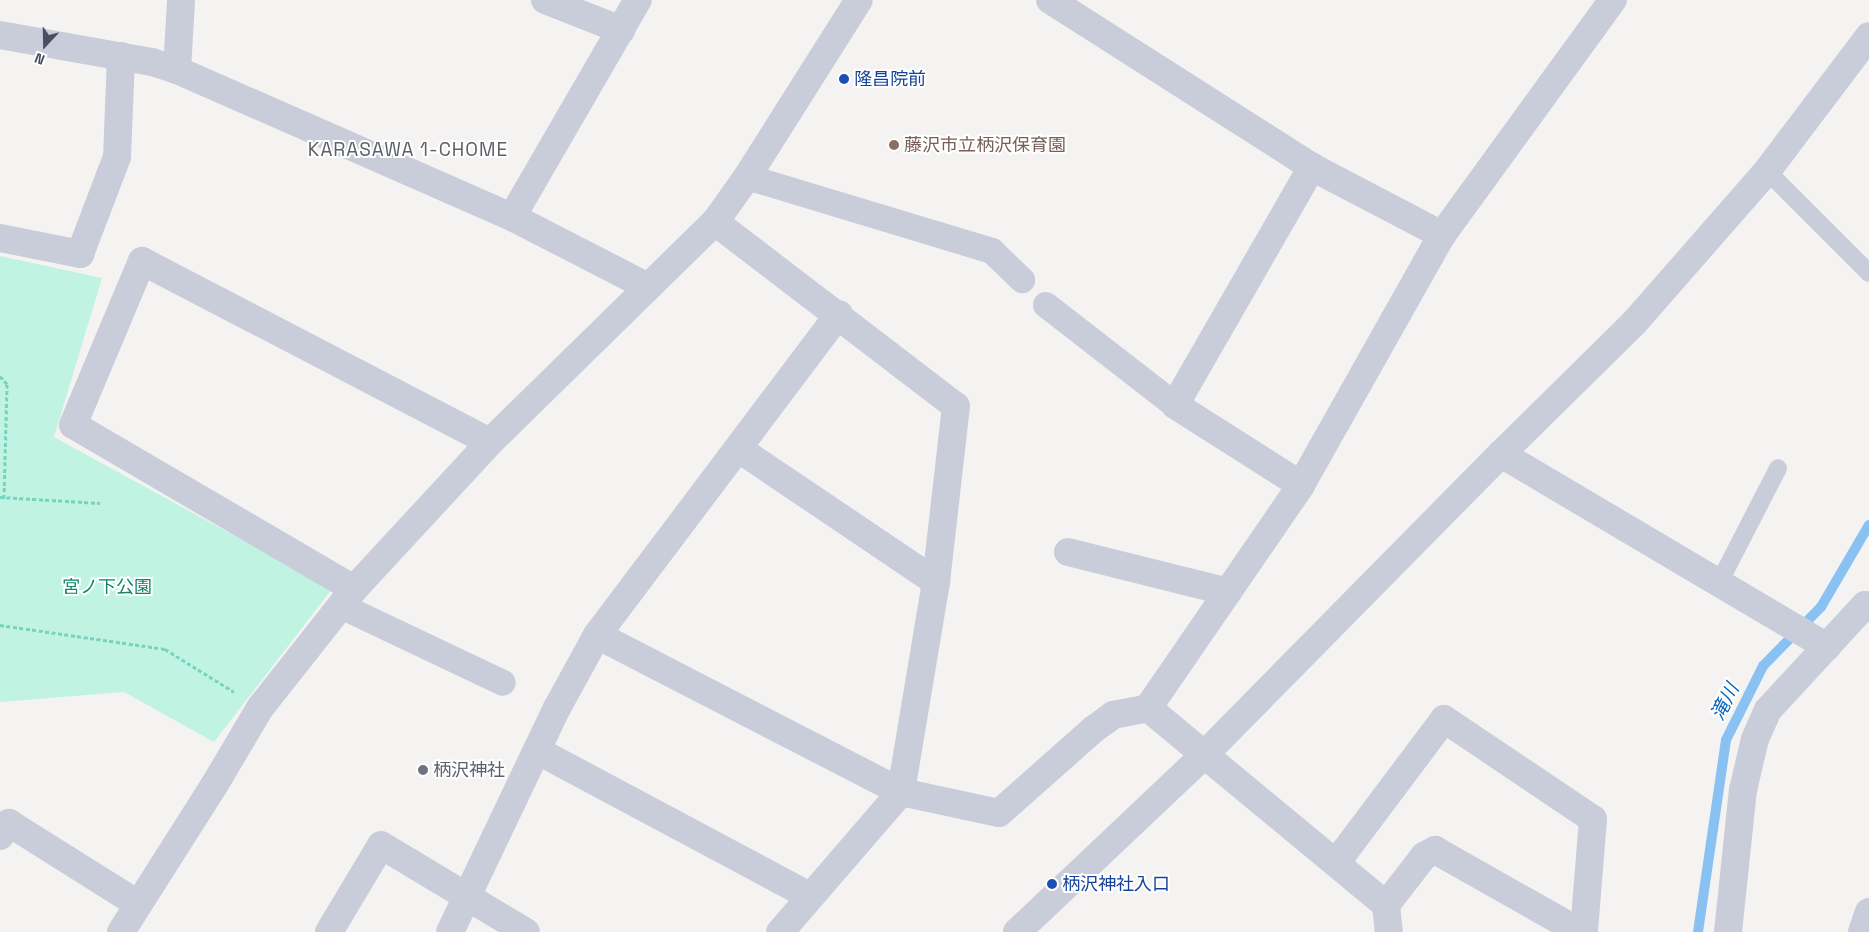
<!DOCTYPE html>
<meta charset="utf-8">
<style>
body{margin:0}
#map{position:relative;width:1869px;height:932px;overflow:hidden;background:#f5f3f2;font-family:"Space Grotesk","Noto Sans JP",sans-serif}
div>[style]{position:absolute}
.green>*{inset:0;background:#c0f3e1}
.stream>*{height:10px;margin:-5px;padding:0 5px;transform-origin:5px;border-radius:5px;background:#8ac1f3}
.path>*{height:3px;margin-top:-1.5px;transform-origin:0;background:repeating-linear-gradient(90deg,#75d4bf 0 4px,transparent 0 6.5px)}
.service>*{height:18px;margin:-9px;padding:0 9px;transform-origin:9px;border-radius:9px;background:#c9cdda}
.pedestrian>*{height:26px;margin:-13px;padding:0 13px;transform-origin:13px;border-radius:13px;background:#c9cdda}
.minor>*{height:28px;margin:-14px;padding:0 14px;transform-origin:14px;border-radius:14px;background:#c9cdda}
.tertiary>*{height:28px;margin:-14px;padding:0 14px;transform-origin:14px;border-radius:14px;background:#c9cdda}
.dots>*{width:14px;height:14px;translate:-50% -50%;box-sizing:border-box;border:2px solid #fff;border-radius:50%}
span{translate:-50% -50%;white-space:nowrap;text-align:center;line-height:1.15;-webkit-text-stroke:4px #fff;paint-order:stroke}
.transit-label{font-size:18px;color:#164399}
.left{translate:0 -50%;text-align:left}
.education-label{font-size:18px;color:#785e54}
.park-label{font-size:18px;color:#11846a}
.worship-label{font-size:18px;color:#5b616d}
.neighbourhood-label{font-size:19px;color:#5e6068;letter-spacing:1px}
.water-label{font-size:19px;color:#0362ba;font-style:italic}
.north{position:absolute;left:20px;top:20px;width:50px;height:50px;-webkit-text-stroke:4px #fff;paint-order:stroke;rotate:201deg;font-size:14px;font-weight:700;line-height:20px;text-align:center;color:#484f61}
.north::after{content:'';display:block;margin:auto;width:18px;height:22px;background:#484f61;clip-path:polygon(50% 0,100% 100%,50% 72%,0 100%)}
</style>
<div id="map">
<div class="green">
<i style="clip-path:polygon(0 256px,102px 278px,54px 437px,332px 589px,214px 742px,124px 692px,0 702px)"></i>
</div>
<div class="stream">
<i style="left:1698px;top:932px;width:194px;rotate:-81.7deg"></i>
<i style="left:1726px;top:740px;width:83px;rotate:-63.4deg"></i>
<i style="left:1763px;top:666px;width:83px;rotate:-45.5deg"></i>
<i style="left:1821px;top:607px;width:95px;rotate:-59.7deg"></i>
</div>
<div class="path">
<i style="left:0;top:376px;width:11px;rotate:49deg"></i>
<i style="left:7px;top:384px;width:114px;rotate:91.5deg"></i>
<i style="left:0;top:497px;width:100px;rotate:3.4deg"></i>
<i style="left:0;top:625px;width:167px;rotate:8.3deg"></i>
<i style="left:165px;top:649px;width:81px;rotate:31.9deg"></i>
</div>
<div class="service">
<i style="left:1767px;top:171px;width:144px;rotate:45deg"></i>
<i style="left:1719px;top:583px;width:129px;rotate:-62.8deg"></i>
</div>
<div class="pedestrian">
<i style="left:747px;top:177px;width:256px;rotate:16.8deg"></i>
<i style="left:992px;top:251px;width:42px;rotate:44deg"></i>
<i style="left:1046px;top:305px;width:163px;rotate:37.8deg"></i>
<i style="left:341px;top:606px;width:179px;rotate:25.4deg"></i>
</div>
<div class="minor">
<i style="left:545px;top:0;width:82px;rotate:21.5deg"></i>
<i style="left:1050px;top:0;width:311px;rotate:32.5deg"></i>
<i style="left:1312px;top:167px;width:147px;rotate:27.6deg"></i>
<i style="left:0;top:35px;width:154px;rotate:10.1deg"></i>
<i style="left:152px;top:62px;width:26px;rotate:18deg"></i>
<i style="left:177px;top:70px;width:366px;rotate:23.7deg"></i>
<i style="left:512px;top:217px;width:153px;rotate:27.2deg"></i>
<i style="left:177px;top:70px;width:70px;rotate:-86.7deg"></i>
<i style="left:512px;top:217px;width:251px;rotate:-59.9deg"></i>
<i style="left:715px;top:222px;width:303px;rotate:37.4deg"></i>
<i style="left:956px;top:406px;width:177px;rotate:96.5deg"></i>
<i style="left:936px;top:582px;width:213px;rotate:99.5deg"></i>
<i style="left:901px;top:792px;width:185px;rotate:130.8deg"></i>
<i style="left:0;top:238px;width:82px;rotate:11.3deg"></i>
<i style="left:80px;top:254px;width:104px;rotate:-69.1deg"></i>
<i style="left:117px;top:157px;width:101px;rotate:-87.7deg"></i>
<i style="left:739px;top:449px;width:238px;rotate:34deg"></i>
<i style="left:1501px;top:454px;width:379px;rotate:30.6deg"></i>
<i style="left:1301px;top:485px;width:149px;rotate:-147.6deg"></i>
<i style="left:1175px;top:405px;width:275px;rotate:-60.1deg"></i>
<i style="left:1068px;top:552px;width:165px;rotate:14deg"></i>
<i style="left:354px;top:589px;width:325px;rotate:-149.7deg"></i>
<i style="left:73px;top:425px;width:178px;rotate:-67.2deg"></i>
<i style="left:142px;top:261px;width:392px;rotate:27.5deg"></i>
<i style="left:597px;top:635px;width:342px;rotate:27.3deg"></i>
<i style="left:901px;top:792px;width:100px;rotate:12.1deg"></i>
<i style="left:999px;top:813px;width:127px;rotate:-41.5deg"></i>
<i style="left:1094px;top:729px;width:24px;rotate:-36deg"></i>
<i style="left:1113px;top:715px;width:36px;rotate:-11deg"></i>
<i style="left:1148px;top:708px;width:270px;rotate:-55.5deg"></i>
<i style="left:1301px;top:485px;width:287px;rotate:-60.6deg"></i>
<i style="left:1442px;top:235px;width:291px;rotate:-54deg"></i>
<i style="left:1148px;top:708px;width:309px;rotate:39.6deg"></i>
<i style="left:1386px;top:905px;width:27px;rotate:84deg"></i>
<i style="left:538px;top:751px;width:308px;rotate:28.1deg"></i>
<i style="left:0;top:836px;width:16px;rotate:-55deg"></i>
<i style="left:9px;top:823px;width:152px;rotate:32.1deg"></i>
<i style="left:1336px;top:863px;width:180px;rotate:-53.1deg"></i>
<i style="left:1444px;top:719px;width:179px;rotate:33.9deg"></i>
<i style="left:1593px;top:819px;width:113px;rotate:94.6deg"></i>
<i style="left:1386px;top:905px;width:62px;rotate:-52.2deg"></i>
<i style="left:1424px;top:856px;width:13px;rotate:-29deg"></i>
<i style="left:1435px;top:850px;width:167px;rotate:29.5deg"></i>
<i style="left:329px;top:932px;width:101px;rotate:-59.1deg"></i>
<i style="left:381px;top:845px;width:169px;rotate:31deg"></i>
<i style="left:450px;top:932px;width:248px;rotate:-64.5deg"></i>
<i style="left:557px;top:708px;width:83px;rotate:-61.3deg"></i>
<i style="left:597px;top:635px;width:402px;rotate:-53deg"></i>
<i style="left:1728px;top:932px;width:143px;rotate:-84deg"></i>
<i style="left:1743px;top:790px;width:52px;rotate:-76.8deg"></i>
<i style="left:1755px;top:739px;width:32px;rotate:-66deg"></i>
<i style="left:1768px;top:710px;width:143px;rotate:-47.3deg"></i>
<i style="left:1865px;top:605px;width:5px;rotate:37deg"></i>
<i style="left:1862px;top:932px;width:21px;rotate:-71deg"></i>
</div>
<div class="tertiary">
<i style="left:121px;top:932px;width:175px;rotate:-57.6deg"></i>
<i style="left:215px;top:784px;width:88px;rotate:-59.4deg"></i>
<i style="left:260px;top:708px;width:152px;rotate:-51.7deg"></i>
<i style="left:354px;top:589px;width:200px;rotate:-47.2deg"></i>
<i style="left:490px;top:442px;width:315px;rotate:-44.4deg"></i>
<i style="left:715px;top:222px;width:55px;rotate:-54.6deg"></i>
<i style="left:747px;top:177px;width:209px;rotate:-57.7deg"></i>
<i style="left:1017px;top:932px;width:256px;rotate:-43.4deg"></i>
<i style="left:1203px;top:756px;width:424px;rotate:-45.4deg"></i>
<i style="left:1501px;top:454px;width:187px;rotate:-44.6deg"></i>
<i style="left:1634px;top:323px;width:202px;rotate:-48.8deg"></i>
<i style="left:1767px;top:171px;width:169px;rotate:-52.9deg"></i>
</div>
<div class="dots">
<i style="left:844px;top:79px;background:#1a4fb4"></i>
<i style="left:894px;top:145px;background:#8d6e63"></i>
<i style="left:423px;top:770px;background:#6b7280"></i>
<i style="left:1052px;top:884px;background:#1a4fb4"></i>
</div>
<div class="transit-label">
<span class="left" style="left:854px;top:79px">隆昌院前</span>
<span class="left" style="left:1062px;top:884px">柄沢神社入口</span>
</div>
<div class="education-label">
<span class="left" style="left:904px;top:145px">藤沢市立柄沢保育園</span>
</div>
<div class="park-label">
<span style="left:107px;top:587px">宮ノ下公園</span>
</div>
<div class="worship-label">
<span class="left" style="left:433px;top:770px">柄沢神社</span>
</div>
<div class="neighbourhood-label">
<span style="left:408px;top:150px">KARASAWA 1-CHOME</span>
</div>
<div class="water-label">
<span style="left:1725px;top:702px;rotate:-63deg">滝川</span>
</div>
<div class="north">N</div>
</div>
